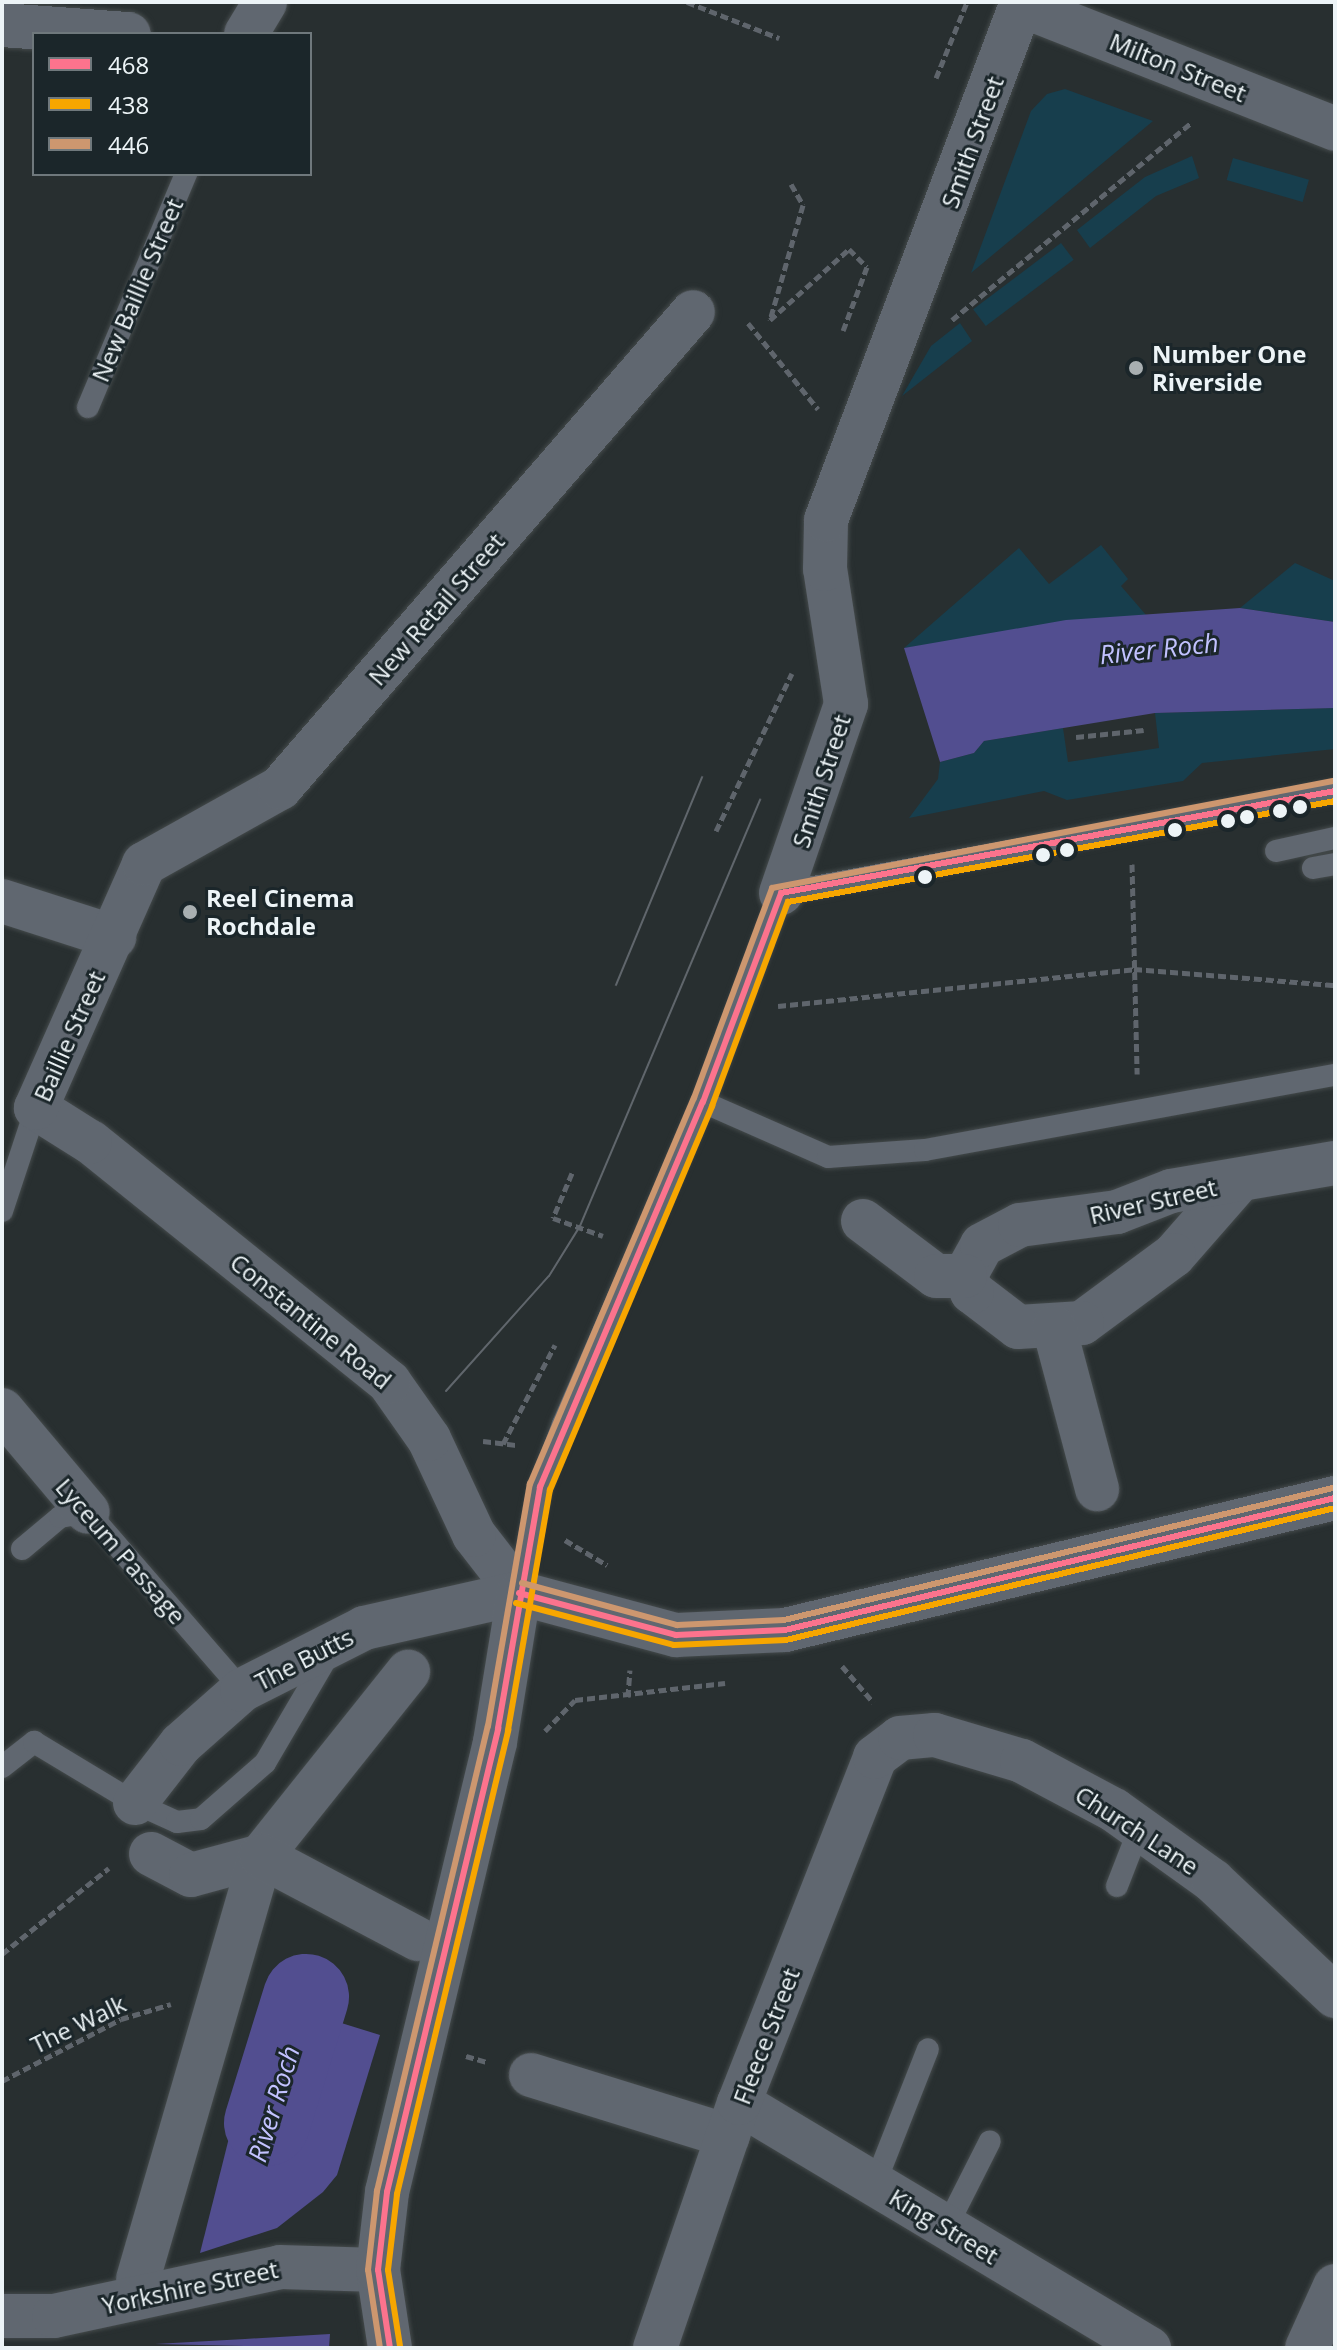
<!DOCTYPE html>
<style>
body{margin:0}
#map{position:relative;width:1337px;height:2350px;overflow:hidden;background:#282f30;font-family:"Open Sans",sans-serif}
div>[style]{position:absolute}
.green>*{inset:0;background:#173e4d;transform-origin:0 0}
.water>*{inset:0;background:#524e90}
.river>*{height:86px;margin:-43px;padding:0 43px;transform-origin:43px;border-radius:43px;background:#524e90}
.path>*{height:5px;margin-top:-2.5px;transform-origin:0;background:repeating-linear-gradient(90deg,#5f656c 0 8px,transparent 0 12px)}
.roads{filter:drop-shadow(0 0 2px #444a4b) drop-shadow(0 0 2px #444a4b)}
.lane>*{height:22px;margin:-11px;padding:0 11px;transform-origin:11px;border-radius:11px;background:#606770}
.street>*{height:44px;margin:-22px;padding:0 22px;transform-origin:22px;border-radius:22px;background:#606770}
.tram>*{height:2px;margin:-1px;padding:0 1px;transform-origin:1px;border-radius:1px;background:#60666c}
.bus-1>*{height:6px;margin:-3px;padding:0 3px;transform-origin:3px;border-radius:3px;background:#fc738d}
.bus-2>*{height:6px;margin:-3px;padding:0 3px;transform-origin:3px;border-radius:3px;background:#f7a600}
.bus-3>*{height:6px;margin:-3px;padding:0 3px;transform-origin:3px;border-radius:3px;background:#cd976f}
.dots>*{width:22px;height:22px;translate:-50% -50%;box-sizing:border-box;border:4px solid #1b262a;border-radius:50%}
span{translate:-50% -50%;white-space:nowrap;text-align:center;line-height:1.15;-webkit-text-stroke:6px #1b262a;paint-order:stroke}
.street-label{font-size:24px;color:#edf4f7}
.poi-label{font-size:24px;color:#edf4f7;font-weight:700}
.left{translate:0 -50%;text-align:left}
.water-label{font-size:26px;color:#c2c2ff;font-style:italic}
.frame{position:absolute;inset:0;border:4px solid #edf4f7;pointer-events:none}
.legend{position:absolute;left:32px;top:32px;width:280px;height:144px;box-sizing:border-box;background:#1b262a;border:2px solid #6f787c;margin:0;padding:10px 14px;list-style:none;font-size:24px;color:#edf4f7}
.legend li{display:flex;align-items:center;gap:16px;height:40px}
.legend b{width:40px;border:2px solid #6f787c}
</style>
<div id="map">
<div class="green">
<i style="clip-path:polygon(1065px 89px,1153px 121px,971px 273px,1031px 111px,1047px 94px)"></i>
<i style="clip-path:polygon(1192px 156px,1199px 178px,1156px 196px,1090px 248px,1077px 230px,1145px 177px)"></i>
<i style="left:1233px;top:158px;width:79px;height:23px;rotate:16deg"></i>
<i style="left:1061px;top:243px;width:21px;height:110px;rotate:53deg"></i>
<i style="clip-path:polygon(960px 323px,972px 341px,902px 396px,931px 346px)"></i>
<i style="clip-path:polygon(1101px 545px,1128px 579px,1121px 586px,1146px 615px,904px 648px,1019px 548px,1049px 584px)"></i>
<i style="clip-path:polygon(1295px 563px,1335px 581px,1335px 622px,1240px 608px)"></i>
<i style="clip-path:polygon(1335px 708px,1335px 749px,1202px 763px,1183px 781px,1067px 800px,1044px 791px,909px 818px,938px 779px,940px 762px,974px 753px,984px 741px,1063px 728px,1068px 762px,1159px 748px,1155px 713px)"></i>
</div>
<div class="water">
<i style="clip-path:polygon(1240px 608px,1335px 622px,1335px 708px,1155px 713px,984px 741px,974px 753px,940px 762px,904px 648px,1066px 620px)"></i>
<i style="clip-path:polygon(264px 1999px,380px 2035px,337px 2175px,323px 2192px,277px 2228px,200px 2253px)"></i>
<i style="clip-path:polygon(330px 2334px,329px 2348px,155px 2344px,245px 2339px)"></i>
</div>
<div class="river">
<i style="left:267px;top:2123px;width:132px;rotate:-72.8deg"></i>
</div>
<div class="path">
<i style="left:687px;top:2px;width:99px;rotate:21.4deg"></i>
<i style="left:936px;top:78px;width:82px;rotate:-67.8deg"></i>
<i style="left:791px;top:184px;width:24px;rotate:60deg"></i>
<i style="left:803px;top:205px;width:120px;rotate:106deg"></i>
<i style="left:770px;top:320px;width:106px;rotate:-41.9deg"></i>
<i style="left:849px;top:249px;width:25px;rotate:45deg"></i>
<i style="left:867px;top:267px;width:68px;rotate:110.6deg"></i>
<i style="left:952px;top:320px;width:311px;rotate:-39.5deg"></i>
<i style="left:748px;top:323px;width:111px;rotate:50.9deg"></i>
<i style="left:1076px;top:737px;width:68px;rotate:-5.9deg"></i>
<i style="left:716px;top:831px;width:175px;rotate:-64.3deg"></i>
<i style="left:1132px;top:864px;width:210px;rotate:88.6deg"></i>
<i style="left:778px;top:1006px;width:358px;rotate:-5.9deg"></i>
<i style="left:1134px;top:969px;width:202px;rotate:4.6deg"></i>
<i style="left:572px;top:1173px;width:49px;rotate:112.9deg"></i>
<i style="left:553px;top:1218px;width:53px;rotate:19.8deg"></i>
<i style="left:483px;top:1441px;width:34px;rotate:7deg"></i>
<i style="left:503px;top:1444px;width:112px;rotate:-62.3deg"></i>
<i style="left:565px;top:1540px;width:49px;rotate:30.8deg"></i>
<i style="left:842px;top:1666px;width:48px;rotate:49.3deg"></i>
<i style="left:628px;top:1697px;width:27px;rotate:-86deg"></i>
<i style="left:545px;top:1731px;width:43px;rotate:-45.9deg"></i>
<i style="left:575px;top:1700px;width:151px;rotate:-6.5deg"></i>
<i style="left:2px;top:1954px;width:137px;rotate:-38.8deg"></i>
<i style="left:466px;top:2056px;width:22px;rotate:16deg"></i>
<i style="left:2px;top:2081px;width:134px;rotate:-27.5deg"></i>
<i style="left:121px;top:2019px;width:52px;rotate:-16.7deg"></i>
</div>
<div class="roads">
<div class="lane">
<i style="left:88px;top:407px;width:253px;rotate:-67.2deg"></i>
<i style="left:1276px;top:851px;width:60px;rotate:-12.4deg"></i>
<i style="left:1313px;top:868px;width:22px;rotate:-10deg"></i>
<i style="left:703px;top:1102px;width:137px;rotate:23.7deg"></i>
<i style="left:828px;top:1157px;width:97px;rotate:-4.1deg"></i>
<i style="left:925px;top:1150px;width:417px;rotate:-10.4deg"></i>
<i style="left:2px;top:1211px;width:108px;rotate:-71.7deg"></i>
<i style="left:22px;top:1549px;width:50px;rotate:-40.1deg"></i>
<i style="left:60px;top:1517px;width:28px;rotate:-10deg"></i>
<i style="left:88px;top:1512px;width:235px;rotate:49.1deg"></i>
<i style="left:519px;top:1591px;width:106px;rotate:-78.6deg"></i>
<i style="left:540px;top:1487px;width:67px;rotate:-69.9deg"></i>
<i style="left:563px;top:1424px;width:351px;rotate:-66.5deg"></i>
<i style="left:703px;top:1102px;width:223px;rotate:-69.5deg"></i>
<i style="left:781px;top:893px;width:563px;rotate:-10.43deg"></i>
<i style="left:2px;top:1767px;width:41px;rotate:-38deg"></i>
<i style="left:34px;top:1742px;width:118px;rotate:31.1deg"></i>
<i style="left:135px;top:1803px;width:46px;rotate:24.3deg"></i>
<i style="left:177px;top:1822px;width:24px;rotate:-7deg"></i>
<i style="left:201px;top:1819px;width:85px;rotate:-41.2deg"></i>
<i style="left:265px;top:1763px;width:129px;rotate:-59.6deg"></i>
<i style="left:1117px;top:1886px;width:63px;rotate:-68.7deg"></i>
<i style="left:874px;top:2186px;width:147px;rotate:-68.5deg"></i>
<i style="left:946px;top:2228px;width:97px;rotate:-63.2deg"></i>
</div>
<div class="street">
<i style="left:1021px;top:5px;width:338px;rotate:21.5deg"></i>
<i style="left:2px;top:25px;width:127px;rotate:4.1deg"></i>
<i style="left:246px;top:34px;width:37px;rotate:-59deg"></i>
<i style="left:781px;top:893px;width:200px;rotate:-71deg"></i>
<i style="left:846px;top:704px;width:137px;rotate:-98.8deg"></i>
<i style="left:825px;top:569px;width:49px;rotate:-88.8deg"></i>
<i style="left:826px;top:520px;width:554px;rotate:-69.27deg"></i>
<i style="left:2px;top:901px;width:118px;rotate:17.8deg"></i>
<i style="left:1237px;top:1183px;width:96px;rotate:131.2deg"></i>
<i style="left:1174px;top:1255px;width:114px;rotate:143.5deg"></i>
<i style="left:1082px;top:1323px;width:64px;rotate:176.4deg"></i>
<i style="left:1018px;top:1327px;width:58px;rotate:-142.7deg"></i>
<i style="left:972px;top:1292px;width:17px;rotate:-114deg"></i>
<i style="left:965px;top:1276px;width:35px;rotate:-61deg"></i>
<i style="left:982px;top:1245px;width:43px;rotate:-27.8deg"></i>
<i style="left:1020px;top:1225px;width:98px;rotate:-7.6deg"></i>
<i style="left:1117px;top:1212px;width:58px;rotate:-21.3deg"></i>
<i style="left:1171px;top:1191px;width:166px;rotate:-9.7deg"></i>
<i style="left:863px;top:1221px;width:91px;rotate:37deg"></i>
<i style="left:936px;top:1276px;width:29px"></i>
<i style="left:1054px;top:1327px;width:168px;rotate:75.1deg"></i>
<i style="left:2px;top:1410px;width:133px;rotate:49.9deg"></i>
<i style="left:519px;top:1593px;width:73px;rotate:-127.8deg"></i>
<i style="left:474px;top:1535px;width:106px;rotate:-115.1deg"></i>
<i style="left:429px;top:1439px;width:70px;rotate:-125.1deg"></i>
<i style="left:389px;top:1382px;width:383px;rotate:-141.2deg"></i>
<i style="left:90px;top:1142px;width:64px;rotate:-147.8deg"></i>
<i style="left:36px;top:1108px;width:267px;rotate:-66.1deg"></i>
<i style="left:144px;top:864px;width:156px;rotate:-29.2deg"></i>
<i style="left:280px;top:788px;width:630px;rotate:-49.05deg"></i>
<i style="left:519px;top:1593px;width:163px;rotate:15deg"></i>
<i style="left:676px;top:1635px;width:109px;rotate:-2.6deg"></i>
<i style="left:785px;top:1630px;width:566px;rotate:-13.5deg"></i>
<i style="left:135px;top:1803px;width:75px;rotate:-52.1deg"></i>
<i style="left:181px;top:1744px;width:81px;rotate:-41.5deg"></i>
<i style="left:242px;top:1690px;width:137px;rotate:-26.9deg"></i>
<i style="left:364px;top:1628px;width:159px;rotate:-12.7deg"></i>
<i style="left:151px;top:1854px;width:45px;rotate:27.7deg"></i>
<i style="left:191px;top:1875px;width:73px;rotate:-15.2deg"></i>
<i style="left:261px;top:1856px;width:236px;rotate:-51.4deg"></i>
<i style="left:531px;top:2075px;width:206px;rotate:17.2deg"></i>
<i style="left:739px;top:2103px;width:478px;rotate:30.9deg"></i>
<i style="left:138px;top:2279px;width:441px;rotate:-73.8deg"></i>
<i style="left:261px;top:1856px;width:178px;rotate:27.9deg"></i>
<i style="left:2px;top:2316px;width:52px"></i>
<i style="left:54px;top:2316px;width:231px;rotate:-12.2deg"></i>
<i style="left:280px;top:2267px;width:98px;rotate:1.8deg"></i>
<i style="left:390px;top:2348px;width:79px;rotate:-98.7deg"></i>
<i style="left:378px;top:2270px;width:79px;rotate:-83.4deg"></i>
<i style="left:387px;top:2192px;width:463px;rotate:-76.5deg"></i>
<i style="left:495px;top:1742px;width:151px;rotate:-80.8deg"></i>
<i style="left:655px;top:2348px;width:259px;rotate:-71.1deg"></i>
<i style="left:739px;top:2103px;width:372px;rotate:-68.5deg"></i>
<i style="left:875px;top:1757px;width:31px;rotate:-37deg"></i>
<i style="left:900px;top:1738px;width:35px;rotate:-5deg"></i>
<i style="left:935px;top:1735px;width:91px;rotate:16.6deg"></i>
<i style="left:1022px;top:1761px;width:104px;rotate:28deg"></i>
<i style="left:1114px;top:1810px;width:122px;rotate:35.6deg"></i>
<i style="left:1213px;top:1881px;width:168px;rotate:43.3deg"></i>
<i style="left:1307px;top:2348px;width:68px;rotate:-65.7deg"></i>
</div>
</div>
<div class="tram">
<i style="left:616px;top:985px;width:225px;rotate:-67.5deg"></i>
<i style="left:446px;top:1391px;width:154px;rotate:-48.2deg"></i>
<i style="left:549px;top:1276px;width:59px;rotate:-58.2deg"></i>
<i style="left:580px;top:1226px;width:463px;rotate:-67.1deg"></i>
</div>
<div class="bus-1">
<i style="left:781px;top:893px;width:563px;rotate:-10.43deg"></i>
<i style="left:519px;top:1593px;width:163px;rotate:15deg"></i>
<i style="left:676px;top:1635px;width:109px;rotate:-2.6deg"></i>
<i style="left:785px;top:1630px;width:566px;rotate:-13.5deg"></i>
<i style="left:390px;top:2348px;width:79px;rotate:-98.7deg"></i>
<i style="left:378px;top:2270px;width:79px;rotate:-83.4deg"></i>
<i style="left:387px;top:2192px;width:477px;rotate:-76.5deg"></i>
<i style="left:498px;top:1728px;width:245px;rotate:-80.1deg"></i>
<i style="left:540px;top:1487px;width:418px;rotate:-67.1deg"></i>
<i style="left:703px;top:1102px;width:223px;rotate:-69.5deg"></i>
</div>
<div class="bus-2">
<i style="left:516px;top:1603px;width:163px;rotate:14.9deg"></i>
<i style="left:674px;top:1645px;width:112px;rotate:-2.6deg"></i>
<i style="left:786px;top:1640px;width:565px;rotate:-13.52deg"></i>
<i style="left:400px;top:2346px;width:77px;rotate:-99deg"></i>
<i style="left:388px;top:2270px;width:77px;rotate:-83.2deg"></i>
<i style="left:397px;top:2194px;width:477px;rotate:-76.5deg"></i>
<i style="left:508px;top:1730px;width:244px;rotate:-80.1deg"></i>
<i style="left:550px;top:1490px;width:417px;rotate:-67.1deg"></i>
<i style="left:712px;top:1106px;width:218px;rotate:-69.6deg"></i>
<i style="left:788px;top:902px;width:556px;rotate:-10.46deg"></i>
</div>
<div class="bus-3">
<i style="left:522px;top:1583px;width:161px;rotate:15.2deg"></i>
<i style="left:677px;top:1625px;width:107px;rotate:-2.7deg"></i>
<i style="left:784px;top:1620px;width:565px;rotate:-13.52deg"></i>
<i style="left:380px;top:2348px;width:79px;rotate:-98.7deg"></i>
<i style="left:368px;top:2270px;width:80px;rotate:-83.5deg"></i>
<i style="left:377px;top:2191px;width:478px;rotate:-76.6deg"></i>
<i style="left:488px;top:1726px;width:246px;rotate:-80.2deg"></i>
<i style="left:530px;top:1484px;width:419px;rotate:-67deg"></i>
<i style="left:694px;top:1098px;width:224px;rotate:-69.6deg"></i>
<i style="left:772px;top:888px;width:571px;rotate:-10.8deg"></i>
</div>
<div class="dots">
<i style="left:1136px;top:368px;background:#a8afb1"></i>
<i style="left:1300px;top:807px;background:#edf4f7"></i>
<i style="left:1280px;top:811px;background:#edf4f7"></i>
<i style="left:1247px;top:817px;background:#edf4f7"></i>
<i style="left:1228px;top:821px;background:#edf4f7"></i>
<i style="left:1175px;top:830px;background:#edf4f7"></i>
<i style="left:1067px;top:850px;background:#edf4f7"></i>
<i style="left:1043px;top:855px;background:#edf4f7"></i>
<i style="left:925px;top:877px;background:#edf4f7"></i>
<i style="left:190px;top:912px;background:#a8afb1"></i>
</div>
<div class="street-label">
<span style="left:1178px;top:67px;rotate:22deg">Milton Street</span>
<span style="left:972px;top:142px;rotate:-70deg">Smith Street</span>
<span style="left:137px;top:290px;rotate:-67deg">New Baillie Street</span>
<span style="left:436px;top:609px;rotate:-49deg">New Retail Street</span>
<span style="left:821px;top:781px;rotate:-72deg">Smith Street</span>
<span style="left:69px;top:1036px;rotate:-66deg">Baillie Street</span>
<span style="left:1153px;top:1201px;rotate:-13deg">River Street</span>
<span style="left:311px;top:1321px;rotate:39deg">Constantine Road</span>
<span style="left:121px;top:1551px;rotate:49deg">Lyceum Passage</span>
<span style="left:304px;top:1659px;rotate:-27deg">The Butts</span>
<span style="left:1137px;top:1830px;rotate:33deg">Church Lane</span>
<span style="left:78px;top:2024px;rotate:-26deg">The Walk</span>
<span style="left:766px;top:2036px;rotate:-69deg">Fleece Street</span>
<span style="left:944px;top:2226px;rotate:31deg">King Street</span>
<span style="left:190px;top:2287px;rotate:-12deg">Yorkshire Street</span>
</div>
<div class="poi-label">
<span class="left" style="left:1152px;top:368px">Number One<br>Riverside</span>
<span class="left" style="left:206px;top:912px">Reel Cinema<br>Rochdale</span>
</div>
<div class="water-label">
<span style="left:1159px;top:649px;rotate:-6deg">River Roch</span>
<span style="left:274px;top:2104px;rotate:-73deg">River Roch</span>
</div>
<div class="frame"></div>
<ul class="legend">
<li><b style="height:10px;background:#fc738d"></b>468</li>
<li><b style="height:10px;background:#f7a600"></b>438</li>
<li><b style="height:10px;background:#cd976f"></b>446</li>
</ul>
</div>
